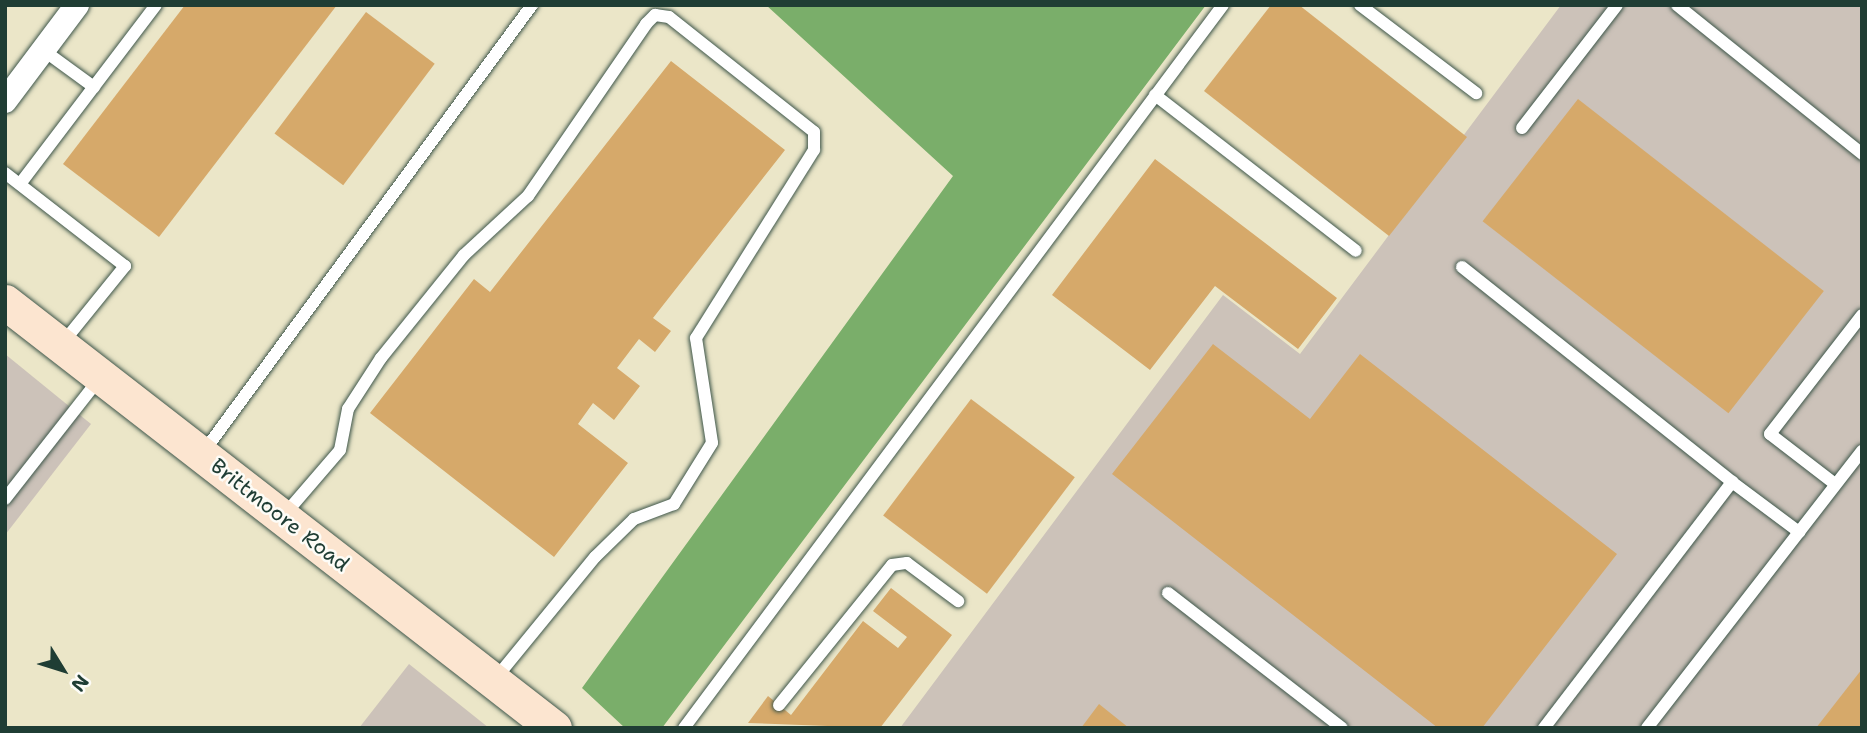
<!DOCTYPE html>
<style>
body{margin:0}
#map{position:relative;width:1867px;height:733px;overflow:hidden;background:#ebe6c8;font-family:"Shantell Sans",sans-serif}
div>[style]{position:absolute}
.industrial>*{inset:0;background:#ccc2b9}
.forest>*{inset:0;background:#7aae6a}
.building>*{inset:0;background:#d6a96a;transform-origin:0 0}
.roads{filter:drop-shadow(0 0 2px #3e564a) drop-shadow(0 0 2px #3e564a)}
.lane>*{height:12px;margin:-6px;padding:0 6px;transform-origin:6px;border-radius:6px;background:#fff}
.street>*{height:24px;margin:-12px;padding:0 12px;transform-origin:12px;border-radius:12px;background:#fff}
.secondary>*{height:35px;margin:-17.5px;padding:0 17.5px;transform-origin:17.5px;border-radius:17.5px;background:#fce5d0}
span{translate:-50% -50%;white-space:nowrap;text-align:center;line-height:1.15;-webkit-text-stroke:5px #fdfcf7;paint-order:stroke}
.street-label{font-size:21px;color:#1f3d34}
.frame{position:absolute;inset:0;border:7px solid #1f3d34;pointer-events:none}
.north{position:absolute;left:28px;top:635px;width:70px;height:70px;-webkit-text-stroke:5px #fdfcf7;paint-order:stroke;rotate:128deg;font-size:19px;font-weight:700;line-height:28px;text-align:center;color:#1f3d34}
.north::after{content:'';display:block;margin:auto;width:24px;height:32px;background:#1f3d34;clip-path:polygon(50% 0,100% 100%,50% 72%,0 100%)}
</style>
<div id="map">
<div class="industrial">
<i style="clip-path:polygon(1561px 5px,1862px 5px,1862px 728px,900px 728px,1223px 295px,1300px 354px)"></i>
<i style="clip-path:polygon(5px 354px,91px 424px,5px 535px)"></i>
<i style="clip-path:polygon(409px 664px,489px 728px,359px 728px)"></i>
</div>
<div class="forest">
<i style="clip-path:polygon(766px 5px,1206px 5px,662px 728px,625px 728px,582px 688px,953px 176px)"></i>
</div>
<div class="building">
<i style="clip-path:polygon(185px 5px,337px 5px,159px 237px,63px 164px)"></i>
<i style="clip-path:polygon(1271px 5px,1299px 5px,1467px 137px,1389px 236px,1204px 91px)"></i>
<i style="left:366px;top:12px;width:86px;height:152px;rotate:37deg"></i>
<i style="clip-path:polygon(671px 61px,785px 150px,653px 318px,671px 331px,655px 352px,639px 339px,617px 368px,640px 386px,614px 420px,593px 403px,578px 424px,628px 463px,554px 557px,370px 413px,474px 279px,490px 292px)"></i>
<i style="left:1578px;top:99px;width:312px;height:155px;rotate:38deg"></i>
<i style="clip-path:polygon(1155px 159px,1337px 298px,1298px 349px,1215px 286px,1150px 370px,1052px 295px)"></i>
<i style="clip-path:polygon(1213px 344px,1310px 419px,1360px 354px,1617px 554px,1482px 728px,1438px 728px,1112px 474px)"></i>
<i style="left:971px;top:399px;width:130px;height:146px;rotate:37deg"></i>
<i style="clip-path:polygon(891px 588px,952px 635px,880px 728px,748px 723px,768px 696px,791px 715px,863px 621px,898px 648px,907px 637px,873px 611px)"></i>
<i style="clip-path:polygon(1862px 669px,1862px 728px,1816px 728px)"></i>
<i style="clip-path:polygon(1099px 704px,1129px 728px,1081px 728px)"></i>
</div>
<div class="roads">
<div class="lane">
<i style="left:1360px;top:5px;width:146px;rotate:37.2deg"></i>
<i style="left:1677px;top:5px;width:238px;rotate:38.8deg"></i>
<i style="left:43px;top:50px;width:63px;rotate:36deg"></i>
<i style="left:1155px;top:95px;width:254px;rotate:37.8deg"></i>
<i style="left:1522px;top:128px;width:155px;rotate:-52.3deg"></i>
<i style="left:5px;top:173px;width:152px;rotate:37.8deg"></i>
<i style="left:125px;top:266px;width:102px;rotate:129deg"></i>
<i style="left:20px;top:184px;width:225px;rotate:-52.8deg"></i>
<i style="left:1462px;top:267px;width:345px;rotate:38.5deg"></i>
<i style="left:202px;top:454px;width:557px;rotate:-53.69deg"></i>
<i style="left:1835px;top:484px;width:82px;rotate:-142.4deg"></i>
<i style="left:1770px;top:434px;width:150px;rotate:-52.3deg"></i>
<i style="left:5px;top:499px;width:152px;rotate:-51.9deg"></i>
<i style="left:285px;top:514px;width:84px;rotate:-49.3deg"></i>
<i style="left:340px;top:450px;width:42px;rotate:-79deg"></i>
<i style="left:348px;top:409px;width:61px;rotate:-57.1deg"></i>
<i style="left:381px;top:358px;width:132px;rotate:-51.1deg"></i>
<i style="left:464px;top:255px;width:87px;rotate:-42.7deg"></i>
<i style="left:528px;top:196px;width:209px;rotate:-55.5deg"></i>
<i style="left:646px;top:24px;width:13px;rotate:-45deg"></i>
<i style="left:655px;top:15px;width:14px;rotate:8deg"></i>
<i style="left:669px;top:17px;width:185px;rotate:38.4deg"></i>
<i style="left:814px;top:132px;width:18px;rotate:90deg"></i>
<i style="left:814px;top:150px;width:222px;rotate:122.1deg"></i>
<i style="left:696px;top:338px;width:106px;rotate:81.3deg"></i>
<i style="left:712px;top:443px;width:72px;rotate:121.9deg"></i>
<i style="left:674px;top:504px;width:43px;rotate:159.4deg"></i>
<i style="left:634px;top:519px;width:54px;rotate:135.7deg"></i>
<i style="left:595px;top:557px;width:158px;rotate:129.3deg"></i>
<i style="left:1168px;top:593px;width:220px;rotate:37.8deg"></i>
<i style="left:779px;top:705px;width:180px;rotate:-51.1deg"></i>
<i style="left:892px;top:565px;width:15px;rotate:-8deg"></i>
<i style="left:907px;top:563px;width:64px;rotate:36.7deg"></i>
<i style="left:684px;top:728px;width:902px;rotate:-53.3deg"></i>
<i style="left:1544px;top:728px;width:310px;rotate:-52.6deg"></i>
<i style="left:1732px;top:482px;width:84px;rotate:36.7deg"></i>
<i style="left:1647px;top:728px;width:351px;rotate:-52.2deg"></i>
</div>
<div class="street">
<i style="left:5px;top:101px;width:120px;rotate:-53.1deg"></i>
</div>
<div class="secondary">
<i style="left:5px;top:302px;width:695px;rotate:37.81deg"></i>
</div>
</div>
<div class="street-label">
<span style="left:280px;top:515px;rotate:38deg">Brittmoore Road</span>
</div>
<div class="frame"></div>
<div class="north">N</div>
</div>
